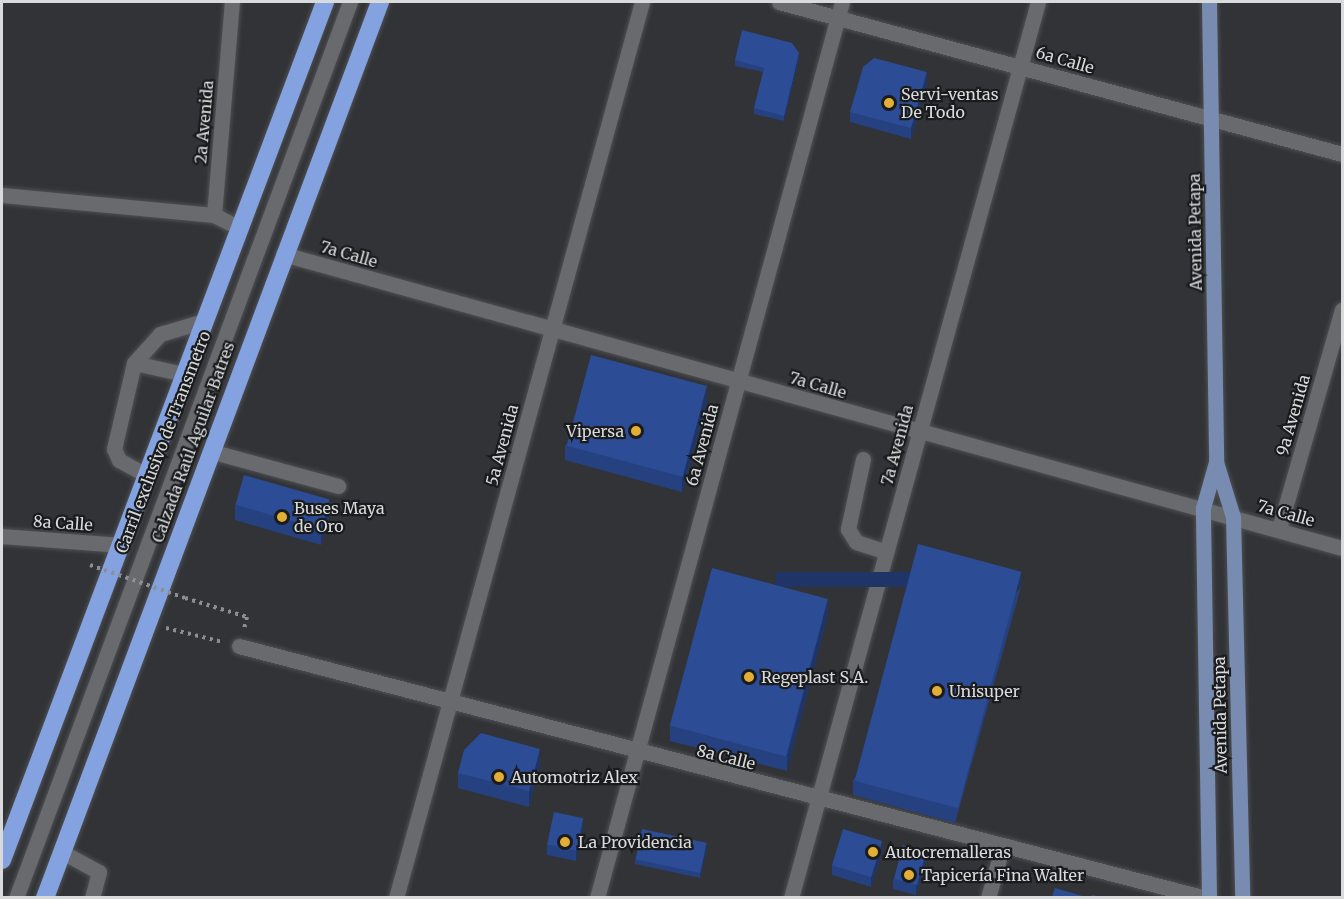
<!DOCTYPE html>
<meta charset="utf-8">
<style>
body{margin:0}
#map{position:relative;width:1344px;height:899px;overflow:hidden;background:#313337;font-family:Merriweather,serif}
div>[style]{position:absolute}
.path>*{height:4px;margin-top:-2px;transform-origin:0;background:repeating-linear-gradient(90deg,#8d8e91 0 3px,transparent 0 7.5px)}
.roads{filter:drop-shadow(0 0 2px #4f5053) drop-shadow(0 0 2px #4f5053)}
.minor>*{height:15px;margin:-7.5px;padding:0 7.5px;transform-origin:7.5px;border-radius:7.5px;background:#686a6e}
.major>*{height:15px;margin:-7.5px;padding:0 7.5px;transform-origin:7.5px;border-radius:7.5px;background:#788cb2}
.highway>*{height:18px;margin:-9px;padding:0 9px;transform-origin:9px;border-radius:9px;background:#83a2df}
.path-bridge>*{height:4px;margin-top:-2px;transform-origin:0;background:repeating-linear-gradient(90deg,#8d8e91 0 3px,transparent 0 7.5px)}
.wall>*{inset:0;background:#264180}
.shaded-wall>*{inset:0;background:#1f3568;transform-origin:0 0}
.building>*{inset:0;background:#2c4c95;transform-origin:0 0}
.dots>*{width:16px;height:16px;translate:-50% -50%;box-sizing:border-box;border:3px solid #1a1b1d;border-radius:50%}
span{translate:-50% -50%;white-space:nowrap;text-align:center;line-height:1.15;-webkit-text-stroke:4.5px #1a1b1d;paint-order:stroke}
.street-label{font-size:16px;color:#d9dadc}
.poi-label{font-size:16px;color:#d9dadc}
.left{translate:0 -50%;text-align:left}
.right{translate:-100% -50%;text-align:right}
.frame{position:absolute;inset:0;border:3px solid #d9dadc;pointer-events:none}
</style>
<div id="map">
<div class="path">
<i style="left:185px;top:598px;width:65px;rotate:17deg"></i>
<i style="left:247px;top:617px;width:12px;rotate:104deg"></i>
<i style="left:166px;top:628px;width:59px;rotate:13.8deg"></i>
</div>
<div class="roads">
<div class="minor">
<i style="left:779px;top:2px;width:583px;rotate:15.11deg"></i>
<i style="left:2px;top:195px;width:213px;rotate:5.4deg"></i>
<i style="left:214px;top:215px;width:29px;rotate:27deg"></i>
<i style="left:214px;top:215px;width:214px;rotate:-85.2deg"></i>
<i style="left:283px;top:254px;width:1099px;rotate:15.52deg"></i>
<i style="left:134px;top:363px;width:39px;rotate:-48deg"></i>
<i style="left:160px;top:334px;width:46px;rotate:-16.5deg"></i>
<i style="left:210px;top:451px;width:133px;rotate:15.3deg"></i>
<i style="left:863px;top:459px;width:72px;rotate:102.1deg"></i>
<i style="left:848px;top:529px;width:15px;rotate:58deg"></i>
<i style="left:856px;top:542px;width:32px;rotate:18deg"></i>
<i style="left:146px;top:475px;width:31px;rotate:-151deg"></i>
<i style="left:119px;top:460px;width:12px;rotate:-114deg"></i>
<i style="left:114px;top:449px;width:88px;rotate:-76.9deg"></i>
<i style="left:134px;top:363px;width:51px;rotate:12.4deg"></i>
<i style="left:1279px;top:529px;width:228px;rotate:-74deg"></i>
<i style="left:2px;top:536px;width:119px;rotate:4.3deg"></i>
<i style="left:239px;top:646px;width:999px;rotate:14.61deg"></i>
<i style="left:62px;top:852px;width:42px;rotate:28.4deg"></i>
<i style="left:99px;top:872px;width:27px;rotate:105deg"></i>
<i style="left:16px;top:898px;width:956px;rotate:-69.56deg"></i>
<i style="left:396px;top:898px;width:929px;rotate:-74.65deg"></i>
<i style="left:597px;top:898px;width:929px;rotate:-74.71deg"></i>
<i style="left:791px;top:898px;width:929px;rotate:-74.59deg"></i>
<i style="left:988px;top:898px;width:55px;rotate:-74.2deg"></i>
</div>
<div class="major">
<i style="left:1209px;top:2px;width:460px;rotate:89.1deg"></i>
<i style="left:1216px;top:462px;width:58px;rotate:72.8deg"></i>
<i style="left:1233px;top:517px;width:381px;rotate:88.6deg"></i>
<i style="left:1209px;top:898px;width:390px;rotate:-90.9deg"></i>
<i style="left:1203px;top:508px;width:48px;rotate:-74.2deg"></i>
</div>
<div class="highway">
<i style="left:2px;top:860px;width:917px;rotate:-69.37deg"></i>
<i style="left:45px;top:898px;width:957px;rotate:-69.5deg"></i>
</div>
</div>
<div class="path-bridge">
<i style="left:90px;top:565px;width:101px;rotate:19.2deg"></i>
</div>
<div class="wall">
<i style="clip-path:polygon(799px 59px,784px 121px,754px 114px,754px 108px,763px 72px,735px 66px,735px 60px)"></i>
<i style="clip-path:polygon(927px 83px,911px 139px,850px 122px,850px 112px)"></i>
<i style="clip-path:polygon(707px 403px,682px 492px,565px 460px,565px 445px)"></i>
<i style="clip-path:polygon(235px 505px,330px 514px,321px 545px,235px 520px)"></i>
<i style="clip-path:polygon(1021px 587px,955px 823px,853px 795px,853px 780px)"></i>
<i style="clip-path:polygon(828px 614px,787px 771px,670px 741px,670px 725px)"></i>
<i style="clip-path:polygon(540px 764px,529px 807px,458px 788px,458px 773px)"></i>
<i style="clip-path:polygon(583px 829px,576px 861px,547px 855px,547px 844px)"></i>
<i style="clip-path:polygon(707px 849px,700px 878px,635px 864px,635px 859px)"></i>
<i style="clip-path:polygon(882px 852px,871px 887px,832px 875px,832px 865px)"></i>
<i style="clip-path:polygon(926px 861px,916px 895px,893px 889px,893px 879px)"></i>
</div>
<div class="shaded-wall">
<i style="clip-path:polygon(799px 53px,799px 59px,784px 121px,784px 116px)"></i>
<i style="clip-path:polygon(927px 72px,927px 83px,911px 139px,911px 128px)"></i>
<i style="clip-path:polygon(707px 387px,707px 403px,682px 492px,682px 477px)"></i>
<i style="clip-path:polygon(330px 499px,330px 514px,321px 545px,321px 530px)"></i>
<i style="left:1021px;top:572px;width:15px;height:245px;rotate:90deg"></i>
<i style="clip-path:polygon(828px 599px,828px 614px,787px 771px,787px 756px)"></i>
<i style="clip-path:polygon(540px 749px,540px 764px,529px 807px,529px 791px)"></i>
<i style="clip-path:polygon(583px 818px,583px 829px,576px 861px,576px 850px)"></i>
<i style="clip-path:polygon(882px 841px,882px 852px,871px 887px,871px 877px)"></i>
<i style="clip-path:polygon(707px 843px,707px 849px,700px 878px,700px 873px)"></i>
<i style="clip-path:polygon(926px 851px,926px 861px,916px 895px,916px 885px)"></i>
</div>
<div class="building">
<i style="clip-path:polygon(742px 30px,792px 43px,799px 53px,784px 116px,754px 108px,764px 68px,735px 60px)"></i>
<i style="clip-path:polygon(874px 58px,927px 72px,911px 128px,850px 112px,863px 67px)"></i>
<i style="left:591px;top:355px;width:120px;height:94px;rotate:15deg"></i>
<i style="left:244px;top:475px;width:89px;height:31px;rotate:16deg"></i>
<i style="left:918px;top:544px;width:107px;height:245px;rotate:15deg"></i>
<i style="left:712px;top:568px;width:120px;height:163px;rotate:15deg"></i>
<i style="clip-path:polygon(481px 733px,540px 749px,529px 791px,458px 773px,464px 750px)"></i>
<i style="left:554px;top:812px;width:30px;height:33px;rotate:12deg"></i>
<i style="left:642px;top:829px;width:66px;height:31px;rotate:12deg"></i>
<i style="left:843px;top:829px;width:41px;height:38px;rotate:17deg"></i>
<i style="left:903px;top:845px;width:24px;height:35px;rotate:15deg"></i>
<i style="clip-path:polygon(1055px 888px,1086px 897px,1052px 897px)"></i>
<i style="clip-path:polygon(1092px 895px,1102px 897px,1091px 897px)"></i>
</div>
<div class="dots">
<i style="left:889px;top:103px;background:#e3ae35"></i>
<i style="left:636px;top:431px;background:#e3ae35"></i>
<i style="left:282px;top:517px;background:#e3ae35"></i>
<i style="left:749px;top:677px;background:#e3ae35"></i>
<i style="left:937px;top:691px;background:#e3ae35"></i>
<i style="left:499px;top:777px;background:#e3ae35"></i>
<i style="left:565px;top:842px;background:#e3ae35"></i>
<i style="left:873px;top:852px;background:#e3ae35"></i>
<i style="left:909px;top:875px;background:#e3ae35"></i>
</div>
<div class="street-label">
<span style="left:1065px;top:60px;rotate:16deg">6a Calle</span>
<span style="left:204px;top:122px;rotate:-85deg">2a Avenida</span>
<span style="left:1195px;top:232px;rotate:-91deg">Avenida Petapa</span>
<span style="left:349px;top:254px;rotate:16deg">7a Calle</span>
<span style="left:818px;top:385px;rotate:16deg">7a Calle</span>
<span style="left:1293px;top:415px;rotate:-74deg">9a Avenida</span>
<span style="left:163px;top:442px;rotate:-69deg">Carril exclusivo de Transmetro</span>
<span style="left:193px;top:442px;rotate:-70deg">Calzada Raúl Aguilar Batres</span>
<span style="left:502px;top:445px;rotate:-75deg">5a Avenida</span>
<span style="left:702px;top:445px;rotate:-75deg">6a Avenida</span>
<span style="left:897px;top:445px;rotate:-75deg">7a Avenida</span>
<span style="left:1286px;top:513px;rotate:16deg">7a Calle</span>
<span style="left:63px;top:523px;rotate:4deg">8a Calle</span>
<span style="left:1220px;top:715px;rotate:-91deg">Avenida Petapa</span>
<span style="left:726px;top:757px;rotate:14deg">8a Calle</span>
</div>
<div class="poi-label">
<span class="left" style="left:901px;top:103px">Servi-ventas<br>De Todo</span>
<span class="right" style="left:624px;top:431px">Vipersa</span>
<span class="left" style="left:294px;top:517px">Buses Maya<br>de Oro</span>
<span class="left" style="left:761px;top:677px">Regeplast S.A.</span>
<span class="left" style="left:949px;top:691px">Unisuper</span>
<span class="left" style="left:511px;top:777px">Automotriz Alex</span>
<span class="left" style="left:578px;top:842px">La Providencia</span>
<span class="left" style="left:885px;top:852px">Autocremalleras</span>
<span class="left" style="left:921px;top:875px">Tapicería Fina Walter</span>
</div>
<div class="frame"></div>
</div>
